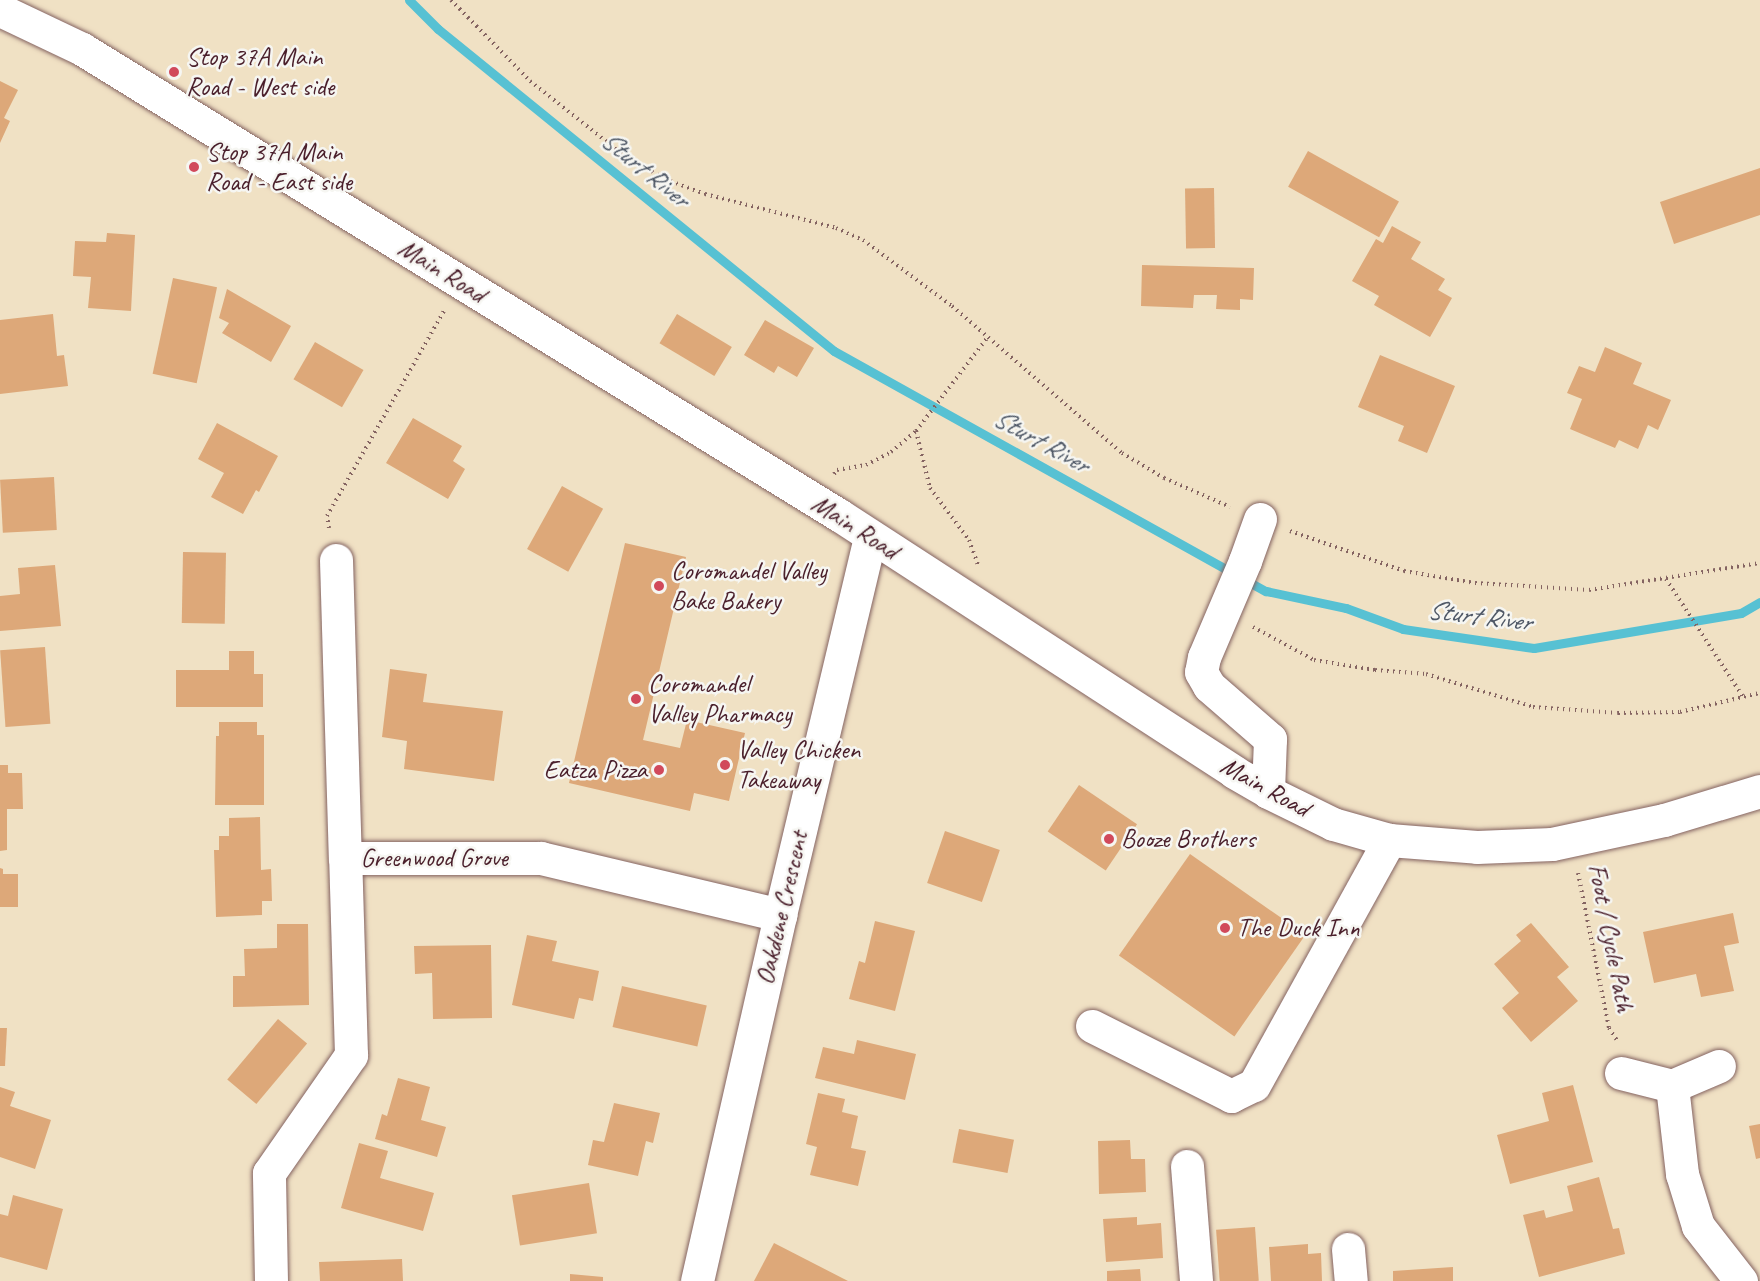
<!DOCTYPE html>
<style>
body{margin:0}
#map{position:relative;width:1760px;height:1281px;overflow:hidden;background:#f0e1c4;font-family:Caveat,sans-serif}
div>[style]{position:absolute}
.stream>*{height:9px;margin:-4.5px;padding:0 4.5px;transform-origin:4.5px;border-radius:4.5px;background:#57c1d3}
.building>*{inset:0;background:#dda879;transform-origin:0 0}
.path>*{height:4px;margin-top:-2px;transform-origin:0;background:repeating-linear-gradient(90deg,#846361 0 1.5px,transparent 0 6px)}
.roads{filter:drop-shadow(0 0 2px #846361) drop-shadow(0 0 2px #846361)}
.minor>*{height:33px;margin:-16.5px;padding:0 16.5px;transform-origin:16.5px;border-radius:16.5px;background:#fff}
.major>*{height:33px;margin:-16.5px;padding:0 16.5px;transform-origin:16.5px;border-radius:16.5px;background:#fff}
.dots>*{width:16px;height:16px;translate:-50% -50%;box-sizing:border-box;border:3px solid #f6f6f2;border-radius:50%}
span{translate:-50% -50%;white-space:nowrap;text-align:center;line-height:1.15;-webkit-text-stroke:5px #f6f6f2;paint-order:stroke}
.poi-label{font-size:26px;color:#4a1f2b}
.left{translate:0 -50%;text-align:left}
.right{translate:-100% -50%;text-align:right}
.street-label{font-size:26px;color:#4a1f2b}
.water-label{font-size:27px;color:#4f5866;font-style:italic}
</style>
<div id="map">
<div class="stream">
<i style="left:409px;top:0;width:41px;rotate:45deg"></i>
<i style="left:438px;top:29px;width:510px;rotate:39.12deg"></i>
<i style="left:834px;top:351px;width:494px;rotate:29.1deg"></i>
<i style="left:1266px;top:591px;width:82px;rotate:12deg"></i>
<i style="left:1346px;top:608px;width:61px;rotate:20.2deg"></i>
<i style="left:1403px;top:629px;width:132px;rotate:8.3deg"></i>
<i style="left:1534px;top:648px;width:210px;rotate:-9.6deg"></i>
<i style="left:1741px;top:613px;width:22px;rotate:-30deg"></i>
</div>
<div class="building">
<i style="clip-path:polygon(0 81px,18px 90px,4px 118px,10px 121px,0 143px)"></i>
<i style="left:1308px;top:151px;width:104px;height:41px;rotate:29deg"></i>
<i style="clip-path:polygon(1760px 168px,1760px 215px,1674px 244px,1660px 202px)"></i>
<i style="left:1214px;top:188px;width:60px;height:29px;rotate:89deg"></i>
<i style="clip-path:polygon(1392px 226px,1421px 242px,1411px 259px,1445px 279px,1438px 290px,1452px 298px,1430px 337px,1374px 305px,1379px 296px,1352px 281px,1376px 239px,1383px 243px)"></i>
<i style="clip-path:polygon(107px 233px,135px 235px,131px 311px,88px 308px,91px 277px,73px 276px,75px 241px,106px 242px)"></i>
<i style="clip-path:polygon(1142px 265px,1254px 268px,1253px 300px,1240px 299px,1240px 310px,1216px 309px,1217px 295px,1194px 295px,1193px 308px,1141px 306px)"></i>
<i style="left:173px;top:278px;width:45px;height:98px;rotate:12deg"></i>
<i style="clip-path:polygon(227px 289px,291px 326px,271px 362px,222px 333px,229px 323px,219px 318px)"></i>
<i style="clip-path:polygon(53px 314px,57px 356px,64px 355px,68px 386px,0 394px,0 320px)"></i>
<i style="left:677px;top:314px;width:64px;height:34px;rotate:31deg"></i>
<i style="clip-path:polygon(765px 320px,814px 348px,797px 377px,778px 366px,774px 373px,744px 355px)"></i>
<i style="left:315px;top:342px;width:56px;height:43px;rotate:30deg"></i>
<i style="clip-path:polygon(1605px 347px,1642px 363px,1633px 384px,1671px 400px,1658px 430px,1648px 425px,1638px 449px,1619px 440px,1615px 448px,1570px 429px,1582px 399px,1567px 393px,1579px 366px,1595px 372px)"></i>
<i style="clip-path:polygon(1380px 355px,1455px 386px,1427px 453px,1398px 441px,1404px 426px,1358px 407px)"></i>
<i style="clip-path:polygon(413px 418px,462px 446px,453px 461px,465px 469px,448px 499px,386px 463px)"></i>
<i style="clip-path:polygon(217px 423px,278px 456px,259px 492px,256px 490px,243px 514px,211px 497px,224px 473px,198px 459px)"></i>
<i style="left:54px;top:477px;width:53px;height:54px;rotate:87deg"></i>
<i style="left:562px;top:486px;width:47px;height:72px;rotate:29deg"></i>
<i style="clip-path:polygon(625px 543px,686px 557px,643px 740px,680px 748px,687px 720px,745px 733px,729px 801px,694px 793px,690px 811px,569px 783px)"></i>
<i style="left:183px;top:552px;width:43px;height:71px;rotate:1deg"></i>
<i style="clip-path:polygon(55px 565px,61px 626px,0 631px,0 596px,20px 594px,18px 568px)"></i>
<i style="left:45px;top:647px;width:77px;height:45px;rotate:86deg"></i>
<i style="clip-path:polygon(229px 651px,254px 651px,254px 674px,263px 674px,263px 707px,176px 707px,176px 670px,229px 670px)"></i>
<i style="clip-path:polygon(390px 669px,427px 674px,423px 702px,503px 711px,494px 781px,404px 769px,407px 741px,382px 737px)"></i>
<i style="clip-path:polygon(219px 722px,257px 722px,257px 735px,264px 735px,264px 805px,215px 805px,216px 736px,219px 736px)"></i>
<i style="clip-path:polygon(0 765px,8px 765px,8px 773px,22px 773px,23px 809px,7px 809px,7px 850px,0 851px)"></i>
<i style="left:1079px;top:785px;width:70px;height:56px;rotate:34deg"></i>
<i style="clip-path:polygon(260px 817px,261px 870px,271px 869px,272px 901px,262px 901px,262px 915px,216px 917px,214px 850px,219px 850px,219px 836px,229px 836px,229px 818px)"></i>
<i style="left:945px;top:831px;width:58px;height:55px;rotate:19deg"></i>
<i style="left:1190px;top:854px;width:141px;height:124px;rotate:35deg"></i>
<i style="clip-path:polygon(0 868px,3px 869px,3px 874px,18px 874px,18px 907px,0 907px)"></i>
<i style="clip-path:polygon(1733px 913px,1739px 943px,1724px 946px,1734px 991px,1701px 997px,1696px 974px,1654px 983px,1643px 932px)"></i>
<i style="clip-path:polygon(875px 921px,915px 931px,895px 1011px,849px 999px,859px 961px,865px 963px)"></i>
<i style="clip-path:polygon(1531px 923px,1569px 967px,1557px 977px,1578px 1001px,1531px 1042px,1502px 1008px,1519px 993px,1494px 964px,1521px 941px,1516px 935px)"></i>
<i style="clip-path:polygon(277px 924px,308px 924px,309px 1005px,233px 1007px,233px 976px,245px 976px,244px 949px,277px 948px)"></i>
<i style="clip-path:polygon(527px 935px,557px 941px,552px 961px,599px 971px,593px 1001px,579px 998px,574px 1019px,512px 1005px)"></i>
<i style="clip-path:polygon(491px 945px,492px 1018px,433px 1019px,432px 973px,415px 974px,414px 946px)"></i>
<i style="left:622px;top:986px;width:87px;height:42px;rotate:13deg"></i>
<i style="left:278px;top:1019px;width:38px;height:79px;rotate:40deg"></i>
<i style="clip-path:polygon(0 1028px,7px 1028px,5px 1066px,0 1066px)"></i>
<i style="clip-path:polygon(857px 1040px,916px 1054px,905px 1100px,815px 1078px,823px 1047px,854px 1054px)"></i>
<i style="clip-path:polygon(398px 1078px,430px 1087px,421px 1120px,446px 1127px,437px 1157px,375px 1139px,382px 1114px,387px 1116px)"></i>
<i style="clip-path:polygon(1573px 1085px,1593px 1162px,1510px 1184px,1497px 1135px,1549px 1121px,1542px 1093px)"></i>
<i style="clip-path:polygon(0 1087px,15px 1092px,10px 1106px,51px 1120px,35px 1169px,0 1157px)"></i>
<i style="clip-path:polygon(818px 1093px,845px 1099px,842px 1112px,858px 1116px,851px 1148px,866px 1151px,858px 1186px,810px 1175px,817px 1147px,806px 1144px)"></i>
<i style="clip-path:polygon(614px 1103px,660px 1113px,653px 1143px,646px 1141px,638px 1176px,588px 1165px,593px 1140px,604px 1142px)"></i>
<i style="clip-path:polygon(1760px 1124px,1760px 1158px,1756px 1159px,1749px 1126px)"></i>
<i style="left:959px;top:1129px;width:56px;height:34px;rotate:11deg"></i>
<i style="clip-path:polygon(1130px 1140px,1131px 1159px,1145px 1159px,1146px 1192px,1099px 1194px,1098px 1141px)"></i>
<i style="clip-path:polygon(359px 1143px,388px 1151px,380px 1178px,434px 1193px,423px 1231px,341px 1208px)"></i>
<i style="clip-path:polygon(1599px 1177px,1613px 1229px,1619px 1228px,1625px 1254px,1539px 1277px,1523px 1215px,1544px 1210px,1546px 1218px,1573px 1211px,1567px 1186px)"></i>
<i style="left:589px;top:1183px;width:51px;height:78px;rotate:81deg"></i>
<i style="clip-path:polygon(13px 1195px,63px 1209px,47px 1270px,0 1257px,0 1214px,8px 1216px)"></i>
<i style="clip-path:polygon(1137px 1217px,1137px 1225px,1161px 1223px,1163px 1258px,1106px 1262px,1103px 1219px)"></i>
<i style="left:1255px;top:1227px;width:54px;height:39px;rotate:86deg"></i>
<i style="clip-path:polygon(774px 1243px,848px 1281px,754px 1281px)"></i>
<i style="clip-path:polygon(1308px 1244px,1308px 1254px,1321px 1253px,1322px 1281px,1271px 1281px,1269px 1247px)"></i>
<i style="clip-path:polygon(402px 1259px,403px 1281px,320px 1281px,319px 1262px)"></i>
<i style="clip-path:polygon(1453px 1267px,1453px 1281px,1393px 1281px,1393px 1271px)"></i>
<i style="clip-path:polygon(1140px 1269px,1141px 1281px,1107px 1281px,1107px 1271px)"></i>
<i style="clip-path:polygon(570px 1274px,603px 1277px,603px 1281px,570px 1281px)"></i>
</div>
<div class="path">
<i style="left:451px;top:0;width:113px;rotate:45.7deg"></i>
<i style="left:530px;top:81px;width:116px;rotate:38.4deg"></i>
<i style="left:621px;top:153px;width:51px;rotate:30.6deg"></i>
<i style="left:665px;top:179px;width:43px;rotate:20.6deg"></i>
<i style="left:705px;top:194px;width:135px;rotate:14.5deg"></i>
<i style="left:836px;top:228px;width:30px;rotate:24deg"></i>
<i style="left:863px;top:240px;width:111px;rotate:36.6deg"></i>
<i style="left:952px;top:306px;width:225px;rotate:40.9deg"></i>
<i style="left:1122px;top:453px;width:49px;rotate:30.8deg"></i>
<i style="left:1164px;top:478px;width:72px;rotate:23.7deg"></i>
<i style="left:916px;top:431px;width:59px;rotate:76.2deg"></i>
<i style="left:930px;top:488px;width:65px;rotate:53.1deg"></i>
<i style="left:969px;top:540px;width:29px;rotate:70deg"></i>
<i style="left:834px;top:474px;width:5px;rotate:-53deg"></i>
<i style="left:837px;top:470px;width:29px;rotate:-10deg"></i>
<i style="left:866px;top:465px;width:28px;rotate:-27deg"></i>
<i style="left:891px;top:452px;width:33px;rotate:-40deg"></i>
<i style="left:916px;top:431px;width:117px;rotate:-52.6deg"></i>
<i style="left:329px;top:528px;width:12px;rotate:-99deg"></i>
<i style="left:327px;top:516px;width:238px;rotate:-60.3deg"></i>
<i style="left:1290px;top:531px;width:121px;rotate:19.3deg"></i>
<i style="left:1404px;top:571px;width:72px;rotate:9.6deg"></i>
<i style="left:1475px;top:583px;width:114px;rotate:3.5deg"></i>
<i style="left:1589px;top:590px;width:173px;rotate:-9deg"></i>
<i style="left:1666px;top:579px;width:142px;rotate:56.8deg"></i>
<i style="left:1253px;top:627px;width:69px;rotate:28.4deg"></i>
<i style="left:1314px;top:660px;width:62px;rotate:9.3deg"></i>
<i style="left:1375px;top:670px;width:51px;rotate:4.5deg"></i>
<i style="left:1426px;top:674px;width:112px;rotate:17.1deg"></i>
<i style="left:1533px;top:707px;width:85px;rotate:4deg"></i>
<i style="left:1618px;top:713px;width:62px;rotate:-0.9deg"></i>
<i style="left:1680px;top:712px;width:82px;rotate:-13.4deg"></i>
<i style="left:1578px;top:873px;width:158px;rotate:78.7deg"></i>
<i style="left:1609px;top:1028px;width:17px;rotate:57deg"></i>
</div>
<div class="roads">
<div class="minor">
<i style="left:1260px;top:519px;width:45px;rotate:109.7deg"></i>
<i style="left:1245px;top:561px;width:104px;rotate:113.1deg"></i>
<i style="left:1204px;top:657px;width:15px;rotate:101deg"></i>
<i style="left:1201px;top:672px;width:16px;rotate:60deg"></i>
<i style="left:1209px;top:686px;width:81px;rotate:41deg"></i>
<i style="left:1270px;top:739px;width:53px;rotate:92.2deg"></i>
<i style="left:336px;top:560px;width:298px;rotate:88.3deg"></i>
<i style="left:345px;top:858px;width:196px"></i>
<i style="left:541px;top:858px;width:246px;rotate:13.4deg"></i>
<i style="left:1092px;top:1026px;width:156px;rotate:26.7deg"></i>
<i style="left:1231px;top:1096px;width:25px;rotate:-26deg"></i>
<i style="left:1254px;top:1085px;width:280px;rotate:-61.1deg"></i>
<i style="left:1621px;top:1073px;width:53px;rotate:14.3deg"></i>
<i style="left:1672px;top:1086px;width:51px;rotate:-23.1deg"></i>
<i style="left:1672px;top:1086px;width:89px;rotate:83.5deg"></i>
<i style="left:1682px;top:1174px;width:54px;rotate:72.9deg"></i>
<i style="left:1698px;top:1226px;width:70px;rotate:52deg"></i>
<i style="left:1187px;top:1166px;width:115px;rotate:85.5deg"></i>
<i style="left:1348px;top:1249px;width:32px;rotate:85deg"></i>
<i style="left:271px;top:1281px;width:108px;rotate:-91.1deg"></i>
<i style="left:269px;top:1173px;width:144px;rotate:-55.2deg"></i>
<i style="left:351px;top:1055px;width:197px;rotate:-91.7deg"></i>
<i style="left:697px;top:1281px;width:375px;rotate:-77.2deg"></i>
<i style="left:780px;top:915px;width:389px;rotate:-76.6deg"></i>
</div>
<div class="major">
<i style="left:0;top:10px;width:91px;rotate:25.4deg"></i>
<i style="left:82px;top:49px;width:889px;rotate:31.62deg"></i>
<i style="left:839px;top:515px;width:471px;rotate:33deg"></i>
<i style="left:1234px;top:772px;width:39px;rotate:30deg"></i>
<i style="left:1268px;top:792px;width:72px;rotate:26.2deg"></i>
<i style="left:1333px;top:824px;width:58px;rotate:15.9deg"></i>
<i style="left:1389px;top:840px;width:88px;rotate:4.5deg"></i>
<i style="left:1477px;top:847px;width:75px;rotate:-2.3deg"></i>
<i style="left:1552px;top:844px;width:115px;rotate:-12.1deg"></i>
<i style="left:1664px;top:820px;width:100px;rotate:-16.8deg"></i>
</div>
</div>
<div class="dots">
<i style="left:174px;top:72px;background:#d1495b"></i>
<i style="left:194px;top:167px;background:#d1495b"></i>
<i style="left:659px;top:586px;background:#d1495b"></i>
<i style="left:636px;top:699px;background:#d1495b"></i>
<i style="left:725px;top:765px;background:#d1495b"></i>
<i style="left:659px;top:770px;background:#d1495b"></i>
<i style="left:1109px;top:839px;background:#d1495b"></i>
<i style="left:1225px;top:928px;background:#d1495b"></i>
</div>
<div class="poi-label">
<span class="left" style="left:186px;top:72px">Stop 37A Main<br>Road - West side</span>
<span class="left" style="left:206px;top:167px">Stop 37A Main<br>Road - East side</span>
<span class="left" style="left:671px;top:586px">Coromandel Valley<br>Bake Bakery</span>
<span class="left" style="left:648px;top:699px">Coromandel<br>Valley Pharmacy</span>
<span class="left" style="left:737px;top:765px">Valley Chicken<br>Takeaway</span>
<span class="right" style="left:647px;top:770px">Eatza Pizza</span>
<span class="left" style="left:1121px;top:839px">Booze Brothers</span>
<span class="left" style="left:1237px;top:928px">The Duck Inn</span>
</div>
<div class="street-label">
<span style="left:442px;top:271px;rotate:32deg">Main Road</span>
<span style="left:855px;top:527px;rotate:33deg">Main Road</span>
<span style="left:1265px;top:787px;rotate:29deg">Main Road</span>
<span style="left:434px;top:858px">Greenwood Grove</span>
<span style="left:782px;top:908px;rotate:-77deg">Oakdene Crescent</span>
<span style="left:1611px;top:938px;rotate:79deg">Foot / Cycle Path</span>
</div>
<div class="water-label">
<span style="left:645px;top:169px;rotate:39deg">Sturt River</span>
<span style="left:1041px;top:441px;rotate:29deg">Sturt River</span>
<span style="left:1479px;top:616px;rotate:7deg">Sturt River</span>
</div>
</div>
